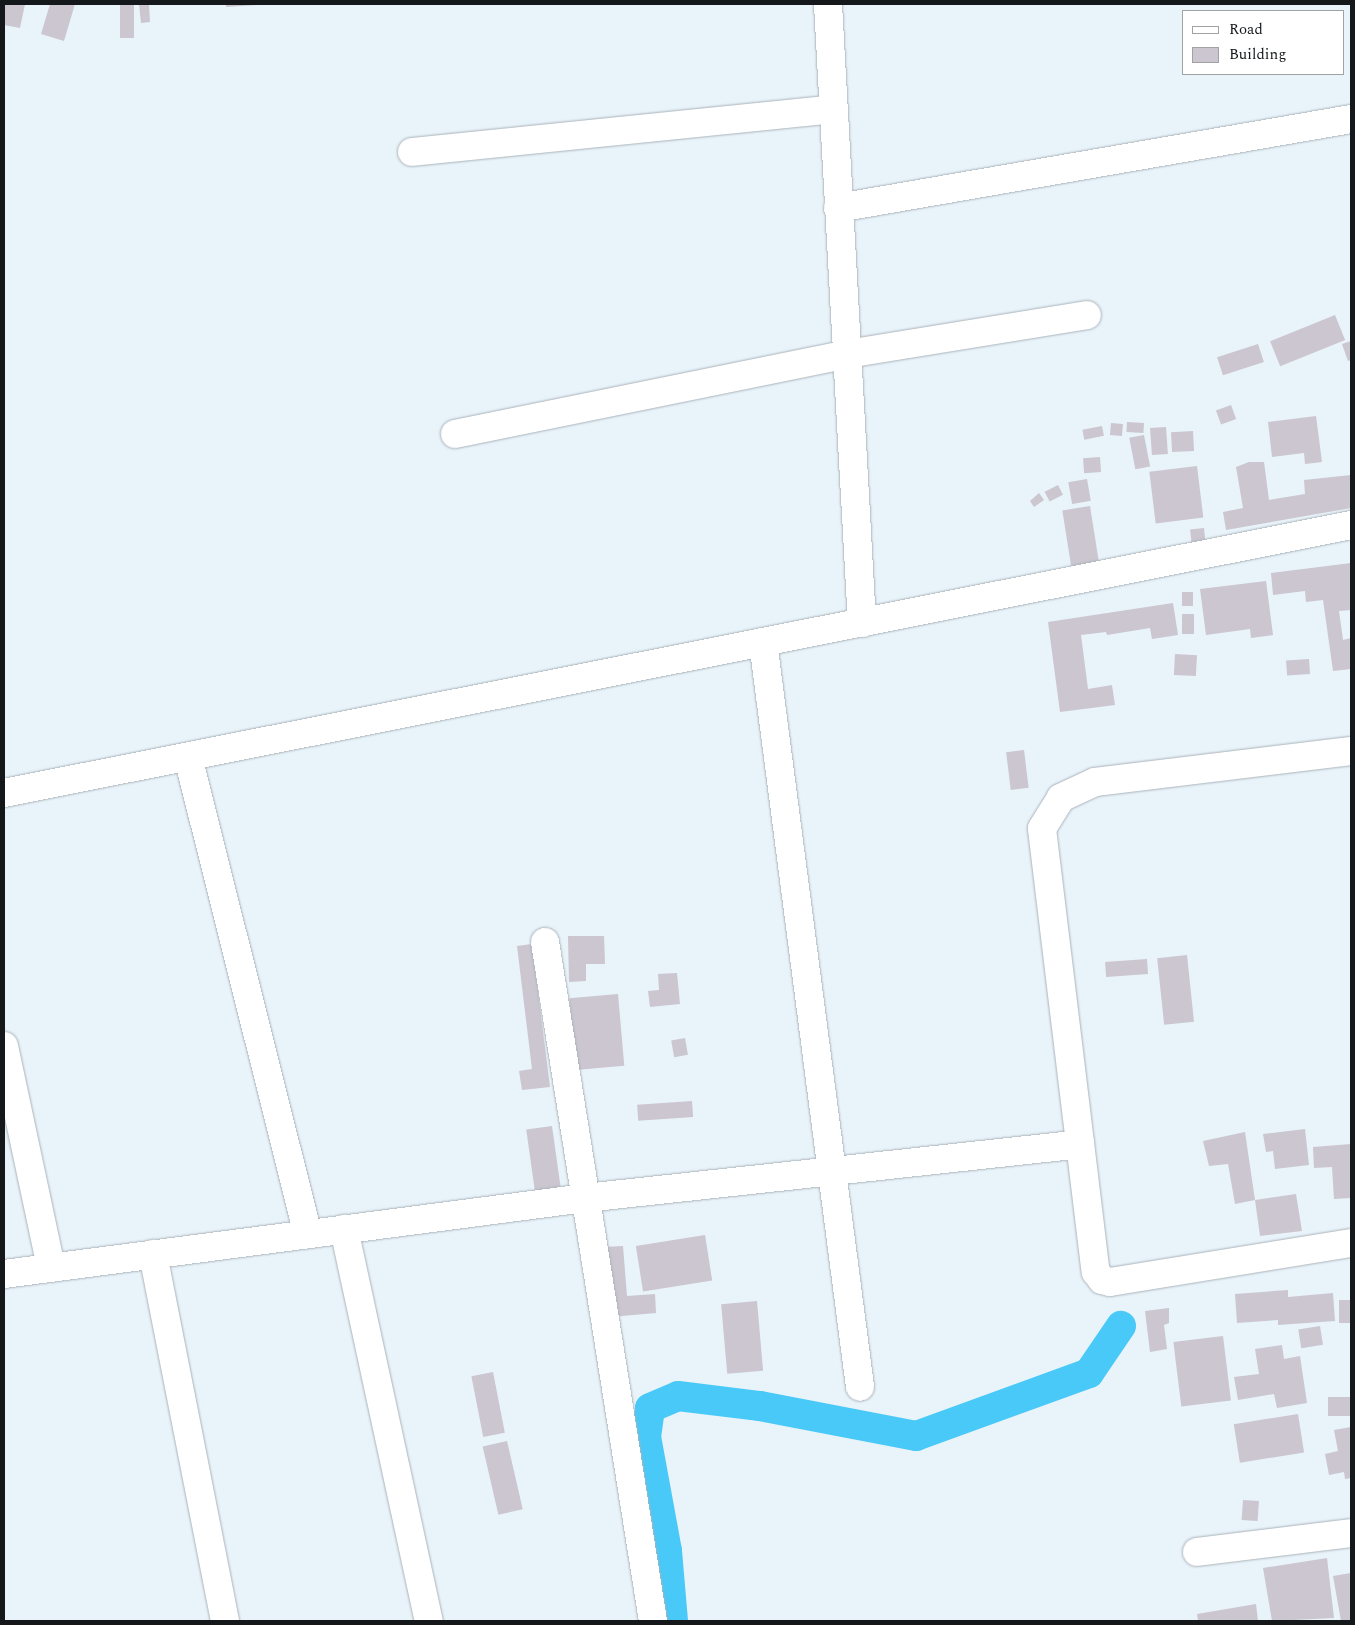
<!DOCTYPE html>
<style>
body{margin:0}
#map{position:relative;width:1355px;height:1625px;overflow:hidden;background:#e9f3fa;font-family:Spectral,serif}
div>[style]{position:absolute}
.canal>*{height:30px;margin:-15px;padding:0 15px;transform-origin:15px;border-radius:15px;background:#48c9f8}
.building>*{inset:0;background:#cbc6d0;transform-origin:0 0}
.roads{filter:drop-shadow(0 0 1px #aab3ba) drop-shadow(0 0 1px #aab3ba)}
.minor>*{height:28px;margin:-14px;padding:0 14px;transform-origin:14px;border-radius:14px;background:#fff}
span{translate:-50% -50%;white-space:nowrap;text-align:center;line-height:1.15;-webkit-text-stroke:4px #fff;paint-order:stroke}
.frame{position:absolute;inset:0;border:5px solid #14181a;pointer-events:none}
.legend{position:absolute;left:1182px;top:10px;width:162px;height:65px;box-sizing:border-box;background:#fff;border:1px solid #a1a3a3;margin:0;padding:6px 9px;list-style:none;font-size:15px;color:#14181a}
.legend li{display:flex;align-items:center;gap:10px;height:25px}
.legend b{width:25px;border:1px solid #a1a3a3}
</style>
<div id="map">
<div class="canal">
<i style="left:673px;top:1621px;width:70px;rotate:-94.9deg"></i>
<i style="left:667px;top:1551px;width:116px;rotate:-100.4deg"></i>
<i style="left:646px;top:1437px;width:29px;rotate:-82deg"></i>
<i style="left:650px;top:1408px;width:30px;rotate:-23deg"></i>
<i style="left:678px;top:1396px;width:83px;rotate:7deg"></i>
<i style="left:760px;top:1406px;width:159px;rotate:10.9deg"></i>
<i style="left:916px;top:1436px;width:184px;rotate:-20deg"></i>
<i style="left:1089px;top:1373px;width:57px;rotate:-55.8deg"></i>
</div>
<div class="building">
<i style="clip-path:polygon(4px 4px,25px 4px,20px 28px,4px 25px)"></i>
<i style="clip-path:polygon(50px 4px,75px 4px,64px 41px,41px 34px)"></i>
<i style="left:120px;top:4px;width:14px;height:34px"></i>
<i style="clip-path:polygon(139px 4px,149px 4px,150px 22px,141px 23px)"></i>
<i style="clip-path:polygon(226px 4px,257px 4px,257px 5px,226px 7px)"></i>
<i style="left:1335px;top:315px;width:27px;height:70px;rotate:68deg"></i>
<i style="clip-path:polygon(1351px 341px,1351px 360px,1348px 361px,1342px 344px)"></i>
<i style="left:1258px;top:344px;width:19px;height:43px;rotate:72deg"></i>
<i style="left:1231px;top:405px;width:15px;height:16px;rotate:70deg"></i>
<i style="clip-path:polygon(1316px 416px,1322px 462px,1305px 464px,1304px 453px,1272px 457px,1268px 422px)"></i>
<i style="left:1127px;top:422px;width:17px;height:10px;rotate:3deg"></i>
<i style="left:1111px;top:423px;width:12px;height:12px;rotate:5deg"></i>
<i style="left:1102px;top:426px;width:10px;height:20px;rotate:79deg"></i>
<i style="left:1166px;top:427px;width:27px;height:16px;rotate:86deg"></i>
<i style="left:1193px;top:431px;width:20px;height:22px;rotate:87deg"></i>
<i style="left:1144px;top:435px;width:32px;height:15px;rotate:79deg"></i>
<i style="left:1100px;top:457px;width:15px;height:17px;rotate:86deg"></i>
<i style="clip-path:polygon(1249px 462px,1264px 462px,1269px 500px,1305px 494px,1304px 480px,1351px 475px,1351px 508px,1226px 530px,1223px 512px,1243px 508px,1236px 467px)"></i>
<i style="left:1197px;top:466px;width:52px;height:48px;rotate:83deg"></i>
<i style="left:1087px;top:479px;width:22px;height:19px;rotate:80deg"></i>
<i style="left:1058px;top:485px;width:11px;height:15px;rotate:63deg"></i>
<i style="clip-path:polygon(1039px 493px,1044px 500px,1034px 507px,1030px 501px)"></i>
<i style="left:1090px;top:506px;width:61px;height:28px;rotate:81deg"></i>
<i style="left:1204px;top:528px;width:18px;height:14px;rotate:84deg"></i>
<i style="clip-path:polygon(1351px 563px,1351px 610px,1339px 611px,1343px 640px,1351px 638px,1351px 669px,1333px 671px,1323px 600px,1306px 602px,1305px 591px,1273px 595px,1271px 573px)"></i>
<i style="clip-path:polygon(1266px 581px,1273px 635px,1251px 638px,1250px 629px,1206px 635px,1200px 589px)"></i>
<i style="left:1182px;top:592px;width:11px;height:14px"></i>
<i style="clip-path:polygon(1173px 603px,1178px 635px,1152px 639px,1150px 628px,1107px 635px,1106px 632px,1081px 635px,1088px 689px,1112px 685px,1115px 705px,1060px 712px,1048px 622px)"></i>
<i style="left:1182px;top:614px;width:12px;height:20px"></i>
<i style="left:1175px;top:654px;width:22px;height:21px;rotate:3deg"></i>
<i style="left:1309px;top:659px;width:15px;height:23px;rotate:86deg"></i>
<i style="left:1024px;top:750px;width:38px;height:18px;rotate:83deg"></i>
<i style="clip-path:polygon(568px 936px,604px 936px,605px 964px,586px 964px,586px 981px,569px 982px)"></i>
<i style="clip-path:polygon(532px 944px,550px 1087px,522px 1090px,519px 1071px,532px 1069px,517px 946px)"></i>
<i style="left:1187px;top:955px;width:67px;height:30px;rotate:84deg"></i>
<i style="left:1147px;top:959px;width:15px;height:42px;rotate:86deg"></i>
<i style="clip-path:polygon(677px 973px,680px 1004px,650px 1007px,648px 991px,659px 990px,658px 974px)"></i>
<i style="left:618px;top:994px;width:72px;height:49px;rotate:85deg"></i>
<i style="left:685px;top:1038px;width:17px;height:14px;rotate:80deg"></i>
<i style="left:692px;top:1101px;width:16px;height:55px;rotate:86deg"></i>
<i style="left:552px;top:1126px;width:70px;height:26px;rotate:82deg"></i>
<i style="clip-path:polygon(1305px 1129px,1309px 1165px,1275px 1169px,1273px 1151px,1266px 1152px,1263px 1134px)"></i>
<i style="clip-path:polygon(1245px 1132px,1255px 1200px,1296px 1194px,1302px 1231px,1260px 1236px,1255px 1200px,1235px 1204px,1228px 1164px,1209px 1166px,1203px 1141px)"></i>
<i style="clip-path:polygon(1351px 1144px,1351px 1198px,1334px 1199px,1332px 1167px,1314px 1168px,1313px 1147px)"></i>
<i style="left:705px;top:1235px;width:46px;height:70px;rotate:81deg"></i>
<i style="clip-path:polygon(623px 1246px,627px 1296px,655px 1294px,656px 1313px,610px 1317px,604px 1247px)"></i>
<i style="clip-path:polygon(1288px 1290px,1288px 1297px,1333px 1293px,1335px 1321px,1278px 1325px,1278px 1320px,1237px 1323px,1235px 1294px)"></i>
<i style="left:1339px;top:1300px;width:12px;height:23px"></i>
<i style="left:757px;top:1301px;width:70px;height:36px;rotate:85deg"></i>
<i style="clip-path:polygon(1169px 1308px,1169px 1323px,1164px 1325px,1167px 1349px,1150px 1352px,1145px 1311px)"></i>
<i style="left:1320px;top:1326px;width:19px;height:22px;rotate:81deg"></i>
<i style="left:1223px;top:1336px;width:65px;height:50px;rotate:83deg"></i>
<i style="clip-path:polygon(1282px 1345px,1284px 1359px,1300px 1356px,1307px 1403px,1277px 1408px,1274px 1394px,1238px 1400px,1234px 1377px,1259px 1374px,1255px 1349px)"></i>
<i style="left:493px;top:1372px;width:62px;height:22px;rotate:79deg"></i>
<i style="left:1351px;top:1397px;width:19px;height:23px;rotate:90deg"></i>
<i style="left:1298px;top:1414px;width:39px;height:65px;rotate:81deg"></i>
<i style="clip-path:polygon(1351px 1427px,1351px 1478px,1345px 1479px,1344px 1472px,1329px 1475px,1325px 1454px,1338px 1451px,1334px 1430px)"></i>
<i style="left:507px;top:1441px;width:70px;height:25px;rotate:77deg"></i>
<i style="left:1243px;top:1500px;width:16px;height:20px;rotate:4deg"></i>
<i style="clip-path:polygon(1327px 1558px,1334px 1618px,1272px 1621px,1263px 1568px)"></i>
<i style="clip-path:polygon(1351px 1573px,1351px 1621px,1341px 1621px,1333px 1576px)"></i>
<i style="clip-path:polygon(1256px 1604px,1258px 1621px,1198px 1621px,1197px 1614px)"></i>
</div>
<div class="roads">
<div class="minor">
<i style="left:828px;top:4px;width:620px;rotate:86.86deg"></i>
<i style="left:412px;top:152px;width:423px;rotate:-5.8deg"></i>
<i style="left:838px;top:208px;width:521px;rotate:-9.84deg"></i>
<i style="left:455px;top:434px;width:400px;rotate:-11.5deg"></i>
<i style="left:847px;top:354px;width:243px;rotate:-9.2deg"></i>
<i style="left:763px;top:642px;width:751px;rotate:82.58deg"></i>
<i style="left:1351px;top:751px;width:258px;rotate:173.1deg"></i>
<i style="left:1095px;top:782px;width:38px;rotate:155deg"></i>
<i style="left:1061px;top:798px;width:36px;rotate:122deg"></i>
<i style="left:1042px;top:829px;width:446px;rotate:83.1deg"></i>
<i style="left:1096px;top:1272px;width:10px;rotate:53deg"></i>
<i style="left:1102px;top:1280px;width:8px;rotate:14deg"></i>
<i style="left:1110px;top:1282px;width:244px;rotate:-9.2deg"></i>
<i style="left:188px;top:757px;width:492px;rotate:75.9deg"></i>
<i style="left:4px;top:793px;width:1373px;rotate:-11.25deg"></i>
<i style="left:545px;top:942px;width:688px;rotate:80.96deg"></i>
<i style="left:4px;top:1046px;width:226px;rotate:78deg"></i>
<i style="left:344px;top:1229px;width:401px;rotate:77.8deg"></i>
<i style="left:153px;top:1254px;width:374px;rotate:78.9deg"></i>
<i style="left:4px;top:1274px;width:586px;rotate:-7.45deg"></i>
<i style="left:585px;top:1198px;width:498px;rotate:-6.2deg"></i>
<i style="left:1197px;top:1552px;width:155px;rotate:-7deg"></i>
</div>
</div>
<div class="frame"></div>
<ul class="legend">
<li><b style="height:6px;background:#fff"></b>Road</li>
<li><b style="height:14px;background:#cbc6d0"></b>Building</li>
</ul>
</div>
